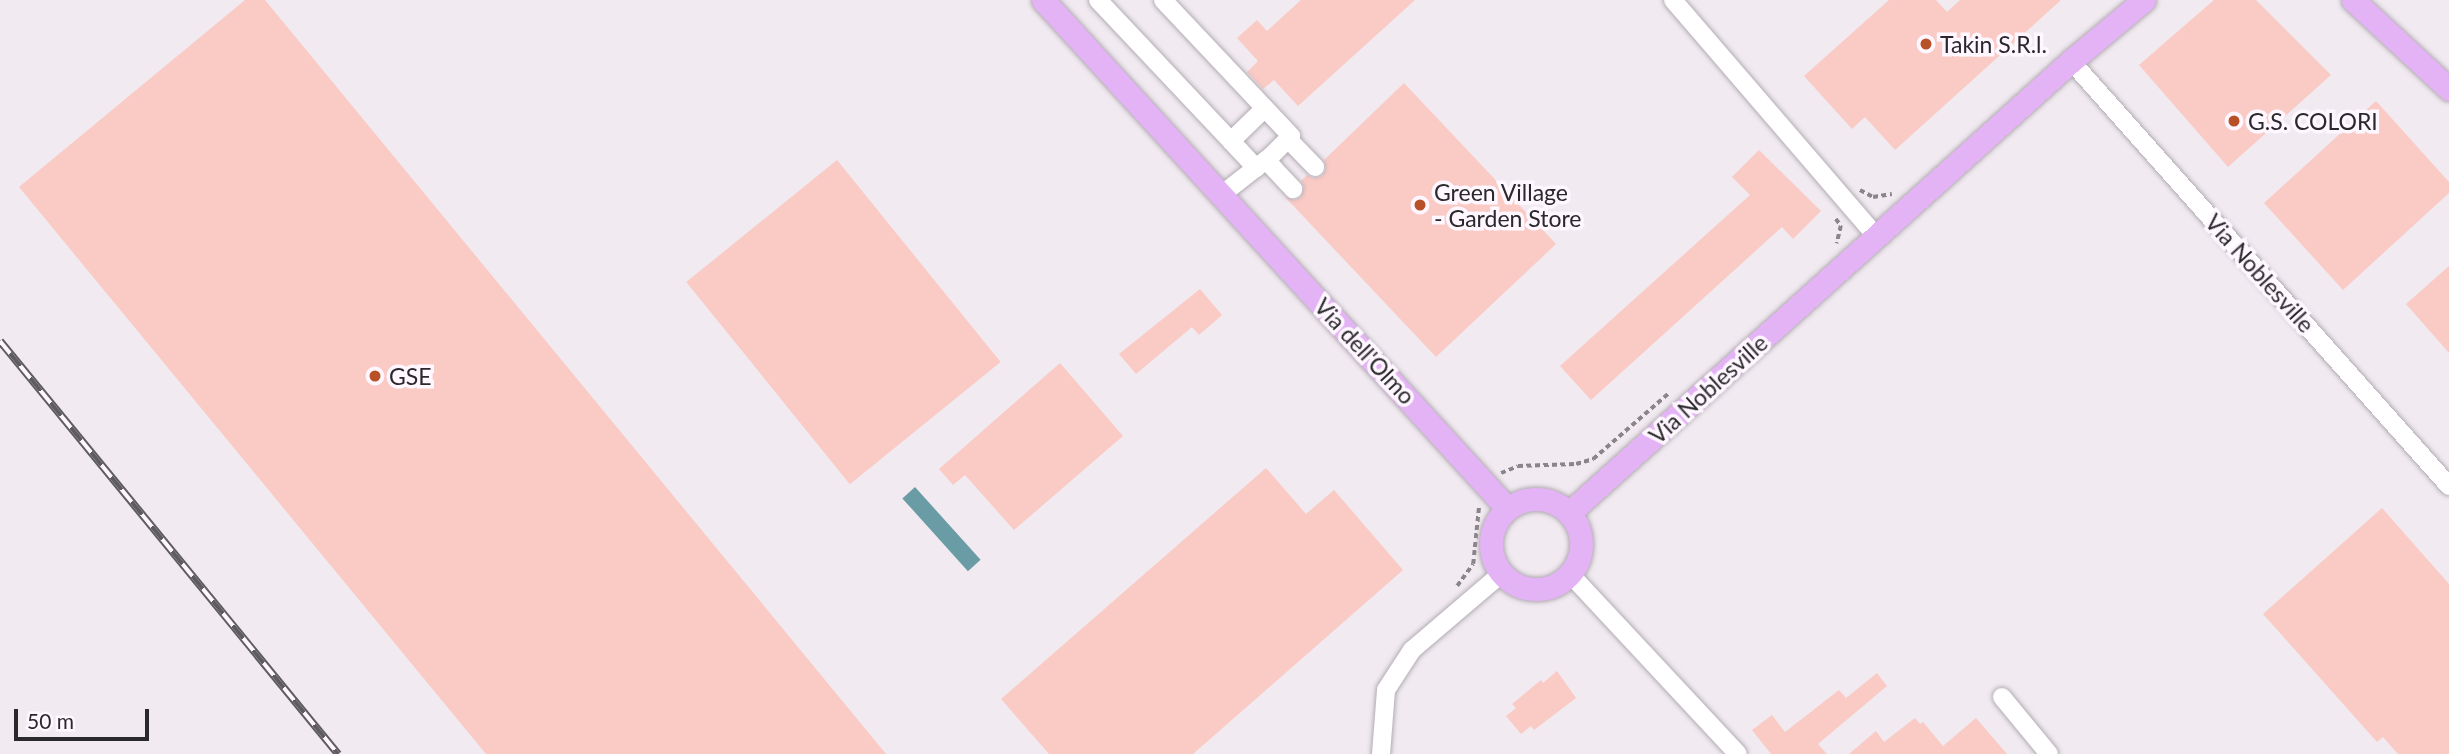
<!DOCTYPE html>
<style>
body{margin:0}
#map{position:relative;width:2449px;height:754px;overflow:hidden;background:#f1eaf1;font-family:Lato,sans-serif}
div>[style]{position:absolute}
.water>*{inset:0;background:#6a9ca5;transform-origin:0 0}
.building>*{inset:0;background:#facac5;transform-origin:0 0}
.path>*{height:3.5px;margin-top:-1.75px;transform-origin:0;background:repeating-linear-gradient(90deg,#89858a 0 5px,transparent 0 8.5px)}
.roads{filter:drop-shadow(0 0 2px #b3acb3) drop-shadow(0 0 2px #b3acb3)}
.minor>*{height:18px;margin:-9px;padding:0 9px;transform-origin:9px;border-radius:9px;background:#fff}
.major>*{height:23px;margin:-11.5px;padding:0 11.5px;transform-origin:11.5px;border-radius:11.5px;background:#e3b3f5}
.major>.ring{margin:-11.5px;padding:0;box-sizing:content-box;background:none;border:23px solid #e3b3f5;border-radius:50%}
.rail>*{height:8px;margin-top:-4px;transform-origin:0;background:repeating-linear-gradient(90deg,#fef7ff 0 16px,#5f5c60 0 32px);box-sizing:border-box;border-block:2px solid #5f5c60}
.dots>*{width:19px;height:19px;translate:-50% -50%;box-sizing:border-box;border:4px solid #fef7ff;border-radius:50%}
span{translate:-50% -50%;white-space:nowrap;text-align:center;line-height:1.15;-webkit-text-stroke:7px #fef7ff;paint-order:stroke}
.poi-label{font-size:23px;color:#2a282b}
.left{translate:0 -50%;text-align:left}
.street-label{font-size:23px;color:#2a282b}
.scale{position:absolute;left:14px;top:709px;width:135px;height:32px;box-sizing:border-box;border:4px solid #2a282b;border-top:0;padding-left:9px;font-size:21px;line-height:24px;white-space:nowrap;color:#2a282b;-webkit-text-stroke:5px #fef7ff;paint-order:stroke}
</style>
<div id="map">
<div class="water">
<i style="left:915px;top:487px;width:98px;height:17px;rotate:48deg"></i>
</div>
<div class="building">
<i style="clip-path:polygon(245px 0,265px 0,886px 754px,486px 754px,19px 187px)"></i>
<i style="clip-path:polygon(1301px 0,1415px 0,1298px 106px,1274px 80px,1263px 89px,1247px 72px,1258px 61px,1237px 38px,1257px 20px,1267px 31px)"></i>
<i style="clip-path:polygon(1889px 0,1936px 0,1947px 12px,1960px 0,2061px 0,1895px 150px,1865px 117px,1852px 129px,1804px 76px)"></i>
<i style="clip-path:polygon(2214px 0,2256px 0,2331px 75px,2228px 167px,2139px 65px)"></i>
<i style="clip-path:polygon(1404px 83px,1556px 244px,1436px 357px,1285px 197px,1295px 200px,1301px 197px,1304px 187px,1301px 181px,1307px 175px,1313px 178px,1322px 176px,1326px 169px,1324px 160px)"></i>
<i style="clip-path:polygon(2376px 101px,2449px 182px,2449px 193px,2343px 290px,2264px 203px)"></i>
<i style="clip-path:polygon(1759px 150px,1821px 211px,1793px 239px,1782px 227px,1591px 400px,1560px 366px,1750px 195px,1732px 177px)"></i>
<i style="left:837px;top:160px;width:260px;height:194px;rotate:51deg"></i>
<i style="clip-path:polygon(2449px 266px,2449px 353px,2406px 304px)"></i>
<i style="clip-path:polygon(1200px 289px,1222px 315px,1199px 335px,1192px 327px,1136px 374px,1119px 354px)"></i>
<i style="clip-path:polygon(1060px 363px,1123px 436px,1014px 530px,965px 475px,953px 485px,939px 469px)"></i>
<i style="clip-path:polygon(1266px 468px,1306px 514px,1334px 490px,1403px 570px,1193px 754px,1049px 754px,1001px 699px)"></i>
<i style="clip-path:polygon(2382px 508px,2449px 584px,2449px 754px,2398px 754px,2383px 737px,2377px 742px,2263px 614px)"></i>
<i style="clip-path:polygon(1557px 671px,1576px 698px,1534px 730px,1531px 726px,1521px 734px,1506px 716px,1516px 708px,1512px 704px,1541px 680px,1543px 683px)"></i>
<i style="clip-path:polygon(1877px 673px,1887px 686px,1818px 744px,1827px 754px,1771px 754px,1752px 730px,1772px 715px,1785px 732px,1839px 690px,1846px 698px)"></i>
<i style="clip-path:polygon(1915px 718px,1920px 724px,1923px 722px,1943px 746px,1976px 718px,2007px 754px,1849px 754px,1876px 731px,1884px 742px)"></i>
</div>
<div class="path">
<i style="left:1860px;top:190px;width:15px;rotate:28deg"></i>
<i style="left:1873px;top:197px;width:19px;rotate:-9deg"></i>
<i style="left:1836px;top:219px;width:9px;rotate:54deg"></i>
<i style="left:1841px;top:226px;width:18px;rotate:103deg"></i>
<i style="left:1501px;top:473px;width:18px;rotate:-22deg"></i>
<i style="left:1518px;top:466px;width:58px;rotate:-2deg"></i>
<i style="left:1576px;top:464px;width:18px;rotate:-16deg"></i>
<i style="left:1593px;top:459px;width:101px;rotate:-41deg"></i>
<i style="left:1457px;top:586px;width:27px;rotate:-54deg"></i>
<i style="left:1473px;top:564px;width:59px;rotate:-84.2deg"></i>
</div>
<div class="roads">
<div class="minor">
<i style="left:1098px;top:0;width:194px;rotate:46.7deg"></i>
<i style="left:1231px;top:141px;width:47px;rotate:-44.1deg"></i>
<i style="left:1163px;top:0;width:187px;rotate:46.7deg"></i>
<i style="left:1291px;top:136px;width:28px;rotate:135deg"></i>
<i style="left:1271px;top:156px;width:63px;rotate:142deg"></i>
<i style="left:1673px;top:0;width:313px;rotate:49.3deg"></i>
<i style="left:2071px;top:61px;width:569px;rotate:48.35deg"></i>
<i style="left:1288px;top:139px;width:39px;rotate:46deg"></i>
<i style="left:1231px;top:141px;width:37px;rotate:47deg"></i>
<i style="left:1266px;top:160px;width:40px;rotate:47deg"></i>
<i style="left:1570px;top:574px;width:246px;rotate:47deg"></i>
<i style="left:2002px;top:697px;width:74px;rotate:50.5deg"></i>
<i style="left:1381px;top:754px;width:64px;rotate:-85.5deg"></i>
<i style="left:1386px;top:690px;width:48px;rotate:-57deg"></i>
<i style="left:1412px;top:650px;width:118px;rotate:-40.5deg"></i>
</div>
<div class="major">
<i style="left:1043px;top:0;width:689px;rotate:47.59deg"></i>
<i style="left:2353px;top:0;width:131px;rotate:42.8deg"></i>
<i class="ring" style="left:1491px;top:499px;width:67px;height:67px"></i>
<i style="left:1569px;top:513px;width:676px;rotate:-42deg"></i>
<i style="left:2071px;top:61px;width:95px;rotate:-39.9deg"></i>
</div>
</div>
<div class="rail">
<i style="left:0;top:341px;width:534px;rotate:50.7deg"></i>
</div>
<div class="dots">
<i style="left:1926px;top:44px;background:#b85128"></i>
<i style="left:2234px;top:121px;background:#b85128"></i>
<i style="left:1420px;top:205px;background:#b85128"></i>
<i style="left:375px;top:376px;background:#b85128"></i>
</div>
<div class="poi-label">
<span class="left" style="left:1940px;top:44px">Takin S.R.l.</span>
<span class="left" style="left:2248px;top:121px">G.S. COLORI</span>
<span class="left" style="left:1434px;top:205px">Green Village<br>- Garden Store</span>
<span class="left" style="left:389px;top:376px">GSE</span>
</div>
<div class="street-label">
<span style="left:2260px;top:273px;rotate:48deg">Via Noblesville</span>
<span style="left:1365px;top:351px;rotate:47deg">Via dell'Olmo</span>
<span style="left:1708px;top:389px;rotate:-42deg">Via Noblesville</span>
</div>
<div class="scale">50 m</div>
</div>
